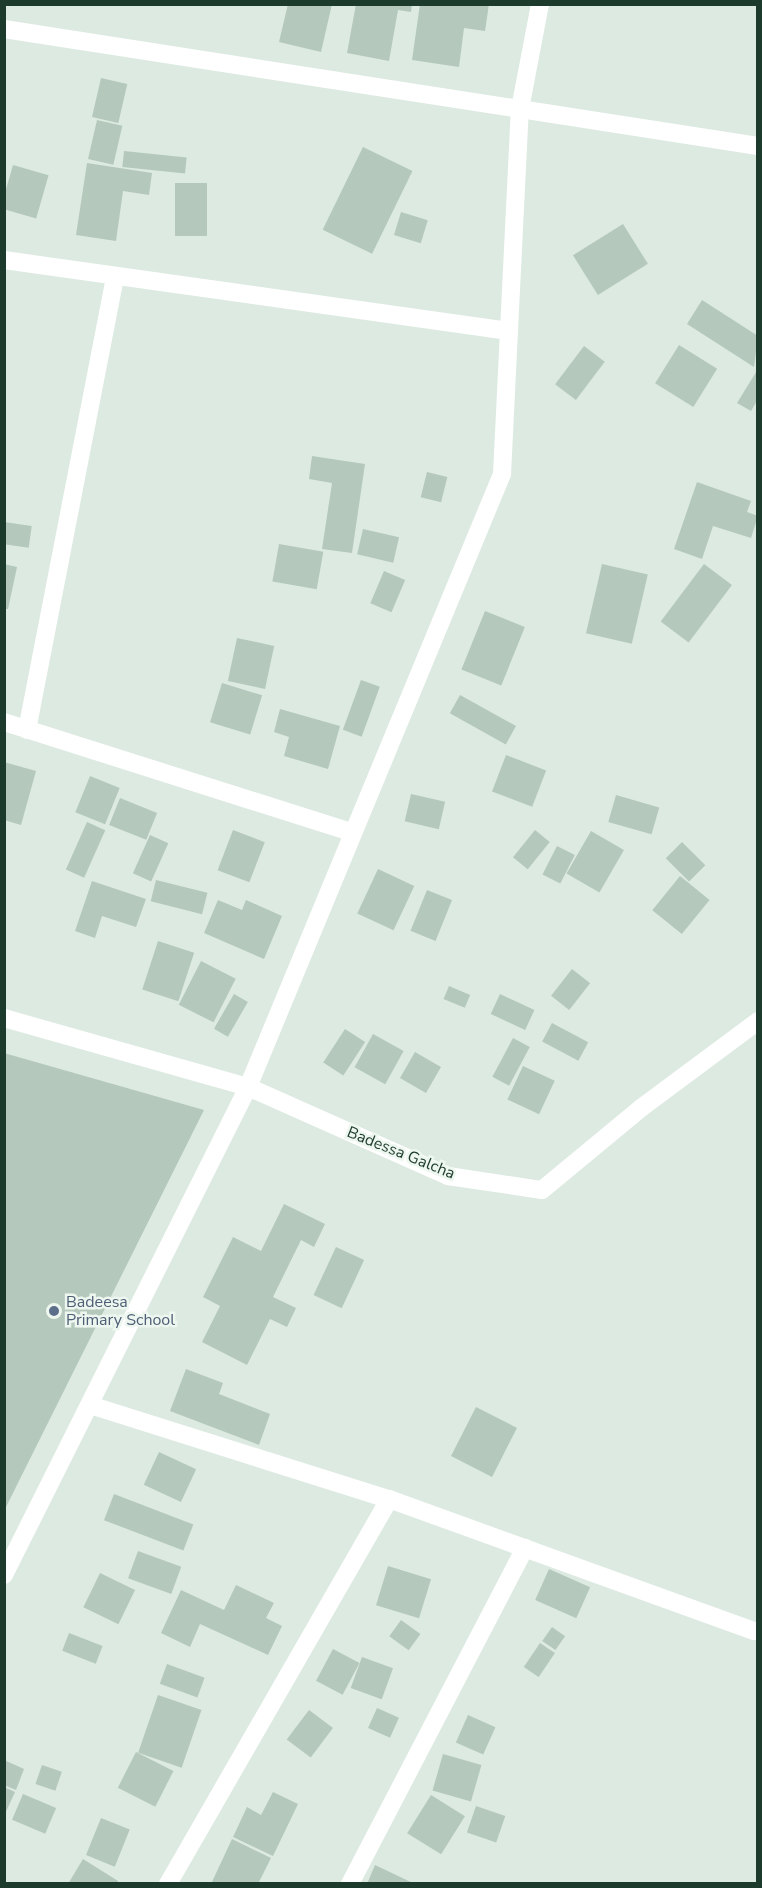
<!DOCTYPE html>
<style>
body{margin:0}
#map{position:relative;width:762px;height:1888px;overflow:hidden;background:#dceae1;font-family:"Nunito Sans",sans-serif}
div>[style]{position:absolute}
.building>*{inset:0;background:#b5c8bc;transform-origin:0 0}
.minor>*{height:18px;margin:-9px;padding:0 9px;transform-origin:9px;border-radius:9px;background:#fff}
.dots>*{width:16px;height:16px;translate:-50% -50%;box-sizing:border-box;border:3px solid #edf7f0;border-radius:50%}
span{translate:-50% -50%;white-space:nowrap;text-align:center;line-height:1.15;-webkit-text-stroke:5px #edf7f0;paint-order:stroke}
.street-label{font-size:16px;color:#1d3b2c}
.service-label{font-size:16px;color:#4e5e75}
.left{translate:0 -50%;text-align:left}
.frame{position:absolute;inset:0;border:6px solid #1d3b2c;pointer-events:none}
</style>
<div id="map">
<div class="building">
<i style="clip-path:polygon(288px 4px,332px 4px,321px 52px,279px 42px)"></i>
<i style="clip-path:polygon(356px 4px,412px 4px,411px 12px,398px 10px,389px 61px,347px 53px)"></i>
<i style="clip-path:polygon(420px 4px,489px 4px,485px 31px,464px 28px,459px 67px,412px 60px)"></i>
<i style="left:101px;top:78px;width:27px;height:40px;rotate:13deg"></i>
<i style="left:97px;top:120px;width:26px;height:40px;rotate:13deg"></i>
<i style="left:363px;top:147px;width:55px;height:92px;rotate:26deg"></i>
<i style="left:124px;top:151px;width:63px;height:16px;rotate:6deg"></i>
<i style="clip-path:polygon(87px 163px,152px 173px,149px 195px,123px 191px,116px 241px,76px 235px)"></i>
<i style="left:13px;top:165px;width:37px;height:45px;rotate:16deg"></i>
<i style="left:175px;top:183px;width:32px;height:53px"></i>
<i style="left:401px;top:212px;width:28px;height:24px;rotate:17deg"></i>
<i style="left:623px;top:224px;width:47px;height:59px;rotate:58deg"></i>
<i style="clip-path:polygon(702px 300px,758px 336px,754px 367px,687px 324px)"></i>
<i style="left:679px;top:345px;width:45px;height:45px;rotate:32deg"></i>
<i style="left:584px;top:346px;width:26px;height:48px;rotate:37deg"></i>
<i style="clip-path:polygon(758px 369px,758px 399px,751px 411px,737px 403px)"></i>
<i style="clip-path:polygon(312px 456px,365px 464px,352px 553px,322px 549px,332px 483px,309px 479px)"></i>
<i style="left:427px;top:472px;width:21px;height:26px;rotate:14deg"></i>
<i style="clip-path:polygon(697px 482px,751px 501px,747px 512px,758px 516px,751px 538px,713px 526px,702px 559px,674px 549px)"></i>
<i style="left:4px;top:522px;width:28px;height:22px;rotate:8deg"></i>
<i style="left:363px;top:529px;width:37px;height:26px;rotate:13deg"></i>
<i style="left:279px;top:544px;width:45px;height:38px;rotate:10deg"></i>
<i style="clip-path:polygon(4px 564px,17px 567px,8px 609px,4px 609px)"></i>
<i style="left:602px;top:564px;width:47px;height:71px;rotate:13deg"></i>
<i style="left:704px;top:564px;width:35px;height:72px;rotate:37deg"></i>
<i style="left:384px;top:571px;width:23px;height:35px;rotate:23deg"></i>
<i style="left:485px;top:611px;width:43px;height:63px;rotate:22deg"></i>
<i style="left:237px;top:638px;width:38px;height:44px;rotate:12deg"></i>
<i style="left:361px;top:680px;width:20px;height:53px;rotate:20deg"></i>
<i style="left:222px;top:683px;width:42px;height:41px;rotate:17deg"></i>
<i style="left:460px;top:695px;width:64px;height:21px;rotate:29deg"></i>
<i style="clip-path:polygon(280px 709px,340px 726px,328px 769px,284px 756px,289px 737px,274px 732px)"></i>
<i style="left:506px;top:755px;width:43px;height:39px;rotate:21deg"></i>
<i style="clip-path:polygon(4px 762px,36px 771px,21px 825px,4px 820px)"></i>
<i style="left:90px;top:776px;width:32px;height:39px;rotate:22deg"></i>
<i style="left:411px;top:794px;width:35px;height:28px;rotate:13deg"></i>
<i style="left:616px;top:795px;width:45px;height:28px;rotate:16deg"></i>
<i style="left:120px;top:798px;width:40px;height:29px;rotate:22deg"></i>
<i style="left:87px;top:822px;width:20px;height:52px;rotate:24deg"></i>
<i style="left:233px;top:830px;width:34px;height:43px;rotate:21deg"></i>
<i style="left:535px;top:830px;width:19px;height:35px;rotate:39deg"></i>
<i style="left:591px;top:831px;width:38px;height:49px;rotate:30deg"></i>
<i style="left:150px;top:835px;width:20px;height:42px;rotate:24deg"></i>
<i style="left:682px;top:842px;width:33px;height:23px;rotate:45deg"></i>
<i style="left:557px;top:846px;width:20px;height:32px;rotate:27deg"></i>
<i style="left:378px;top:869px;width:40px;height:49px;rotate:25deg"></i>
<i style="left:680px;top:876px;width:38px;height:44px;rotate:39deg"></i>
<i style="left:156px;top:880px;width:53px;height:22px;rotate:14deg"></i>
<i style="clip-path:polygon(92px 881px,146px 899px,136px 927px,102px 916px,95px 938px,75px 931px)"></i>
<i style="left:427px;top:890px;width:27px;height:44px;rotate:22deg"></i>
<i style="clip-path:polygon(218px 900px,242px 910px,246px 900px,282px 916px,264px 959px,204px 933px)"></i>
<i style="left:158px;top:941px;width:38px;height:51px;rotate:18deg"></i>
<i style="left:201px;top:961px;width:39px;height:49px;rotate:27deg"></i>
<i style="left:572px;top:969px;width:23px;height:34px;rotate:38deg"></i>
<i style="left:449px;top:986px;width:23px;height:14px;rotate:23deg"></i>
<i style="left:234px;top:994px;width:16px;height:40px;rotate:30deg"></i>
<i style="left:500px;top:994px;width:38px;height:22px;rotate:25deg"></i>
<i style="left:552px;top:1023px;width:41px;height:21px;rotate:28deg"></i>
<i style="left:345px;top:1029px;width:24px;height:40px;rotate:33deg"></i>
<i style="left:373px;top:1034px;width:35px;height:38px;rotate:29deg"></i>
<i style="left:513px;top:1038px;width:19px;height:44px;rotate:28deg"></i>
<i style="left:415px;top:1052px;width:30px;height:30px;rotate:30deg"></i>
<i style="clip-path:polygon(4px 1053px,204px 1110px,4px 1511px)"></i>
<i style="left:523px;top:1066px;width:35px;height:37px;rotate:25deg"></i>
<i style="clip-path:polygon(284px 1204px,325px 1224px,314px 1247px,301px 1240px,273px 1297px,296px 1308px,287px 1327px,270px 1319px,247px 1365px,202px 1342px,220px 1306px,203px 1297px,233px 1237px,261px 1251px)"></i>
<i style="left:336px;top:1247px;width:31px;height:53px;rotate:25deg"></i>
<i style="clip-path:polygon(186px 1369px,223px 1383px,219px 1394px,270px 1414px,259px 1445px,170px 1411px)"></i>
<i style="left:476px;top:1407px;width:46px;height:55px;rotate:27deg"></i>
<i style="left:159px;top:1452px;width:41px;height:36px;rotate:25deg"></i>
<i style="left:114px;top:1494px;width:85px;height:28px;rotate:21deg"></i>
<i style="left:138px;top:1551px;width:46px;height:29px;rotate:20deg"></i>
<i style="left:388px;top:1566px;width:45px;height:41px;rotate:17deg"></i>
<i style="left:549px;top:1569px;width:45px;height:34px;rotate:24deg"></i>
<i style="left:100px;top:1573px;width:39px;height:38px;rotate:26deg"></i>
<i style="clip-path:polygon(236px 1585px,274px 1603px,266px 1618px,282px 1626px,268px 1655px,200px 1624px,190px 1647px,161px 1633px,181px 1590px,224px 1610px)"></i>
<i style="left:401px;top:1620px;width:24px;height:20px;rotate:36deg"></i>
<i style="left:552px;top:1627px;width:16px;height:17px;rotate:35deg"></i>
<i style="left:69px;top:1633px;width:36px;height:19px;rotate:21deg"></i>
<i style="left:540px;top:1643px;width:18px;height:29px;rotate:34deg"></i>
<i style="left:333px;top:1649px;width:30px;height:36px;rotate:28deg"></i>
<i style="left:362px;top:1657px;width:33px;height:33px;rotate:20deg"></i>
<i style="left:167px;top:1664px;width:40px;height:21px;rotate:20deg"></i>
<i style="left:158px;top:1695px;width:46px;height:61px;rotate:19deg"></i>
<i style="left:377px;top:1708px;width:24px;height:22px;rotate:24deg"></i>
<i style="left:309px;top:1710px;width:30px;height:37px;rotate:37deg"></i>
<i style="left:468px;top:1715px;width:30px;height:30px;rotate:24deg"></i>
<i style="left:136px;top:1752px;width:42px;height:40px;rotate:27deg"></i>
<i style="left:443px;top:1754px;width:40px;height:38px;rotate:16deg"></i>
<i style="clip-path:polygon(4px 1760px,24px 1769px,16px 1790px,4px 1785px)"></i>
<i style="left:42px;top:1765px;width:21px;height:20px;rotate:19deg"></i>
<i style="clip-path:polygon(4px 1787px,15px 1792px,4px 1816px)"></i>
<i style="clip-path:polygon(273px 1792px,298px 1804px,273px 1856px,233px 1837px,247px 1807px,261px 1815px)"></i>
<i style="left:23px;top:1794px;width:36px;height:28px;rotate:23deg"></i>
<i style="left:431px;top:1795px;width:40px;height:45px;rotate:32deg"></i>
<i style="left:476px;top:1806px;width:31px;height:28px;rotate:19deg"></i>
<i style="left:101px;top:1818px;width:31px;height:40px;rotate:22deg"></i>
<i style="clip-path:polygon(232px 1839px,271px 1858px,258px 1884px,211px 1884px)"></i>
<i style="clip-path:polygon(83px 1859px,118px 1881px,117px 1884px,68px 1884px)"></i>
<i style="clip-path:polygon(375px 1865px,415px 1884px,367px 1884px)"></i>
</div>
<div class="minor">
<i style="left:4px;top:29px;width:763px;rotate:8.82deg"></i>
<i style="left:4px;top:260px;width:510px;rotate:8deg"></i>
<i style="left:4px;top:722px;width:366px;rotate:17.6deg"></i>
<i style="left:27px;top:730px;width:462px;rotate:-79deg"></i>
<i style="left:4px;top:1018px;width:254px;rotate:15.8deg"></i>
<i style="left:248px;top:1087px;width:219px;rotate:24deg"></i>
<i style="left:448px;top:1176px;width:95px;rotate:8.5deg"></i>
<i style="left:542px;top:1190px;width:129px;rotate:-39.6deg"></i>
<i style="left:641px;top:1108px;width:146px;rotate:-36.6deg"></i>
<i style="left:90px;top:1405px;width:313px;rotate:17.5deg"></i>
<i style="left:389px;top:1499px;width:388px;rotate:19.9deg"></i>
<i style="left:4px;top:1575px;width:546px;rotate:-63.43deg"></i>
<i style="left:248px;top:1087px;width:664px;rotate:-67.49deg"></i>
<i style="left:502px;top:474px;width:365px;rotate:-87.2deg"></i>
<i style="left:520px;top:109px;width:107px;rotate:-79.2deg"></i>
<i style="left:168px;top:1884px;width:444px;rotate:-60.1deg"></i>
<i style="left:350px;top:1884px;width:379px;rotate:-62.5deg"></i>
</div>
<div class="dots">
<i style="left:54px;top:1311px;background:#5c6f8a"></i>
</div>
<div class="street-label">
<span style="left:401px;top:1153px;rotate:22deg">Badessa Galcha</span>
</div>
<div class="service-label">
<span class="left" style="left:66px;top:1311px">Badeesa<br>Primary School</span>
</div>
<div class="frame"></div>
</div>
